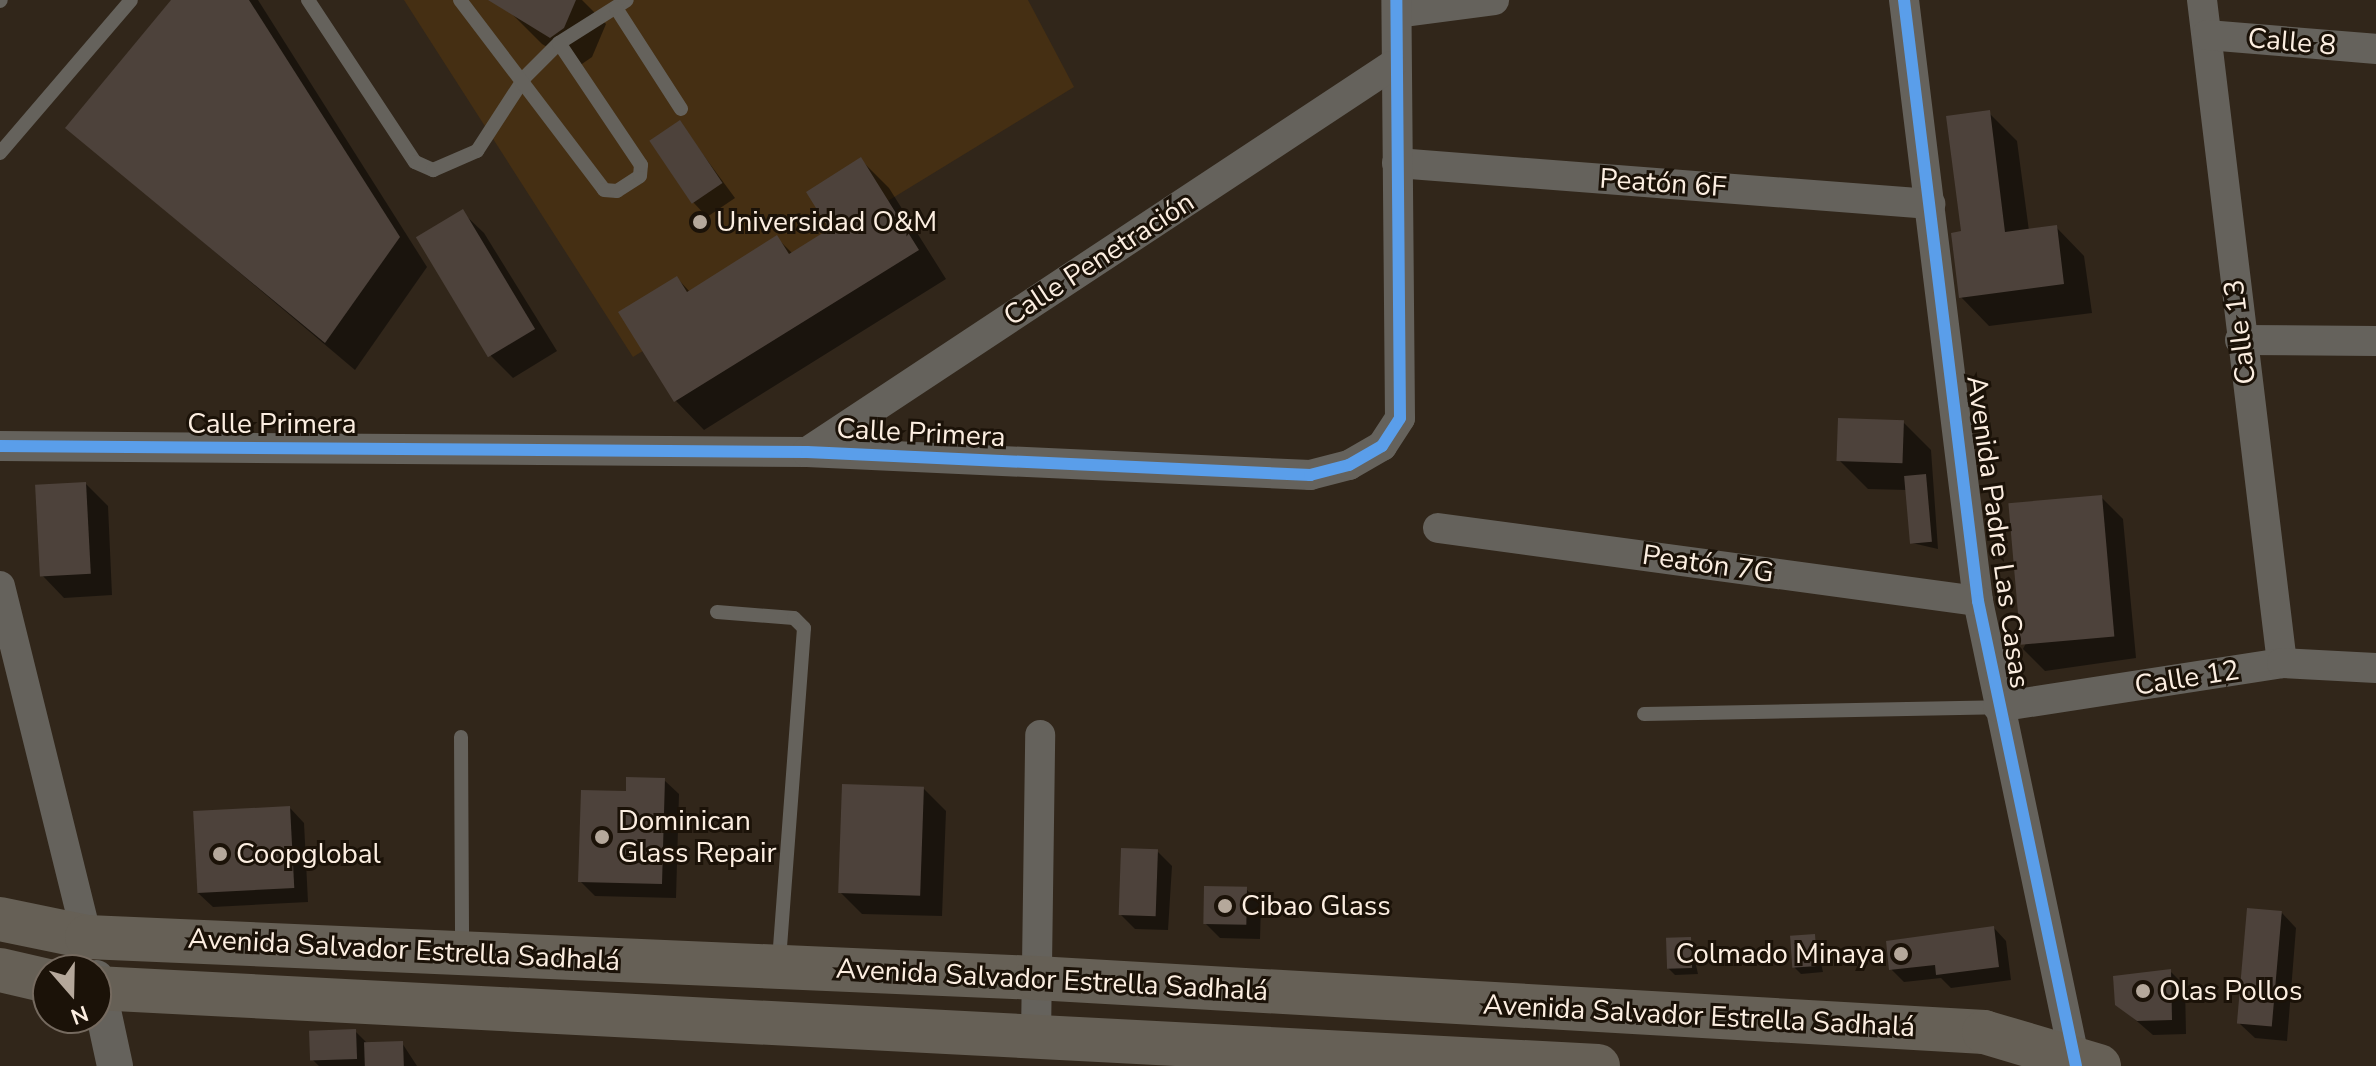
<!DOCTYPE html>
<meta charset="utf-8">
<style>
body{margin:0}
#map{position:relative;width:2376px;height:1066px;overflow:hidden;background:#31261a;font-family:"Nunito Sans",sans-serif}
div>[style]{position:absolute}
.built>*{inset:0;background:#452f13}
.shadow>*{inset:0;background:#0007}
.building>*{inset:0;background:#4d423b;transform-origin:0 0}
.service>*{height:14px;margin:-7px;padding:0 7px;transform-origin:7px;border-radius:7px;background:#65625c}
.minor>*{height:30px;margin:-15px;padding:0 15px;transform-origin:15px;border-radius:15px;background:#65625c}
.tertiary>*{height:36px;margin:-18px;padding:0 18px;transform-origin:18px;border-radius:18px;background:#65625c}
.trunk>*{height:44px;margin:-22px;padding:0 22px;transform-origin:22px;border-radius:22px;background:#666056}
.cycleway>*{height:12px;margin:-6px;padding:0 6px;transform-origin:6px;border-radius:6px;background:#5a9eea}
.dots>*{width:22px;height:22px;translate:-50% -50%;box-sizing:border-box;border:4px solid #1b1208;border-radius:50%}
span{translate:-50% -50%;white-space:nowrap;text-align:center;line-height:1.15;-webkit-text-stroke:6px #1b1208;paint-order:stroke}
.street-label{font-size:28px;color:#fceee1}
.poi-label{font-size:28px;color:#fceee1}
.left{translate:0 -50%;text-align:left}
.right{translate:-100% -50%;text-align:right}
.north{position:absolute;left:32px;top:954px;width:80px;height:80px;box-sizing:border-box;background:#1b1208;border:2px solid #756a5f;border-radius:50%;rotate:160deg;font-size:22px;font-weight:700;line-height:32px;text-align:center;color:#fceee1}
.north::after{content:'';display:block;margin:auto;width:28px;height:36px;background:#b5a89b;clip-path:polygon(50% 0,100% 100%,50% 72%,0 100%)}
</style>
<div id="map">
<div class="built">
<i style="clip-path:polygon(404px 0,1028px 0,1074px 87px,633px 357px)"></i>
</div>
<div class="shadow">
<i style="clip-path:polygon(174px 0,258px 0,427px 267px,355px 370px,68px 128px)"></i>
<i style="clip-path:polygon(498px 0,582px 0,606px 24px,592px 57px,579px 66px,542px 44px)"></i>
<i style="clip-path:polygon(1989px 113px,2017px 141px,2029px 231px,2056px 227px,2084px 256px,2092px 313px,1989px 326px,1961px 297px,1963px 233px)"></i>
<i style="clip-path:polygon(679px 122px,735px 198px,707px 217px,693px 202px)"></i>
<i style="clip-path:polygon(861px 160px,889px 188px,946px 279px,704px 430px,676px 401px,621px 313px,677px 278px,690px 292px,777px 238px,793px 254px,832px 230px)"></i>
<i style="clip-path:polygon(462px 212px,484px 233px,557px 351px,513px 378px,491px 356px)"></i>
<i style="clip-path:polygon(1903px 422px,1931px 450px,1938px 549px,1912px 543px,1907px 490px,1868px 489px,1839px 460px)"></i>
<i style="clip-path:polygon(86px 484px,108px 506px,112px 595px,64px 598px,42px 575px)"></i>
<i style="clip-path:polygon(2101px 497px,2123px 519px,2136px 658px,2045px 671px,2023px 649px)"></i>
<i style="clip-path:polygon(664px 780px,679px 794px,676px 898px,595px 896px,580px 881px,628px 793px)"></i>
<i style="clip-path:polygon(924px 789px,946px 811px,942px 916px,862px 914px,840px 892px)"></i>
<i style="clip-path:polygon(290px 808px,304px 823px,308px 902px,213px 907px,198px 893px,246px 811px)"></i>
<i style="clip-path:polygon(1157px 851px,1172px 866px,1168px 930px,1135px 929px,1120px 914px)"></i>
<i style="clip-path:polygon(1246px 889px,1261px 904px,1260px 939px,1220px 938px,1205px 923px)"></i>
<i style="clip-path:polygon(2282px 913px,2296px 928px,2287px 1041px,2255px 1038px,2240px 1024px)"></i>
<i style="clip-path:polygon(1994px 928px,2006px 941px,2011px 980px,1951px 988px,1941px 978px,1904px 982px,1891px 969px)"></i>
<i style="clip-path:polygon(1814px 936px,1823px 972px,1801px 974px,1794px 967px)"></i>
<i style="clip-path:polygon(1690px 939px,1698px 974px,1675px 975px,1668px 968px)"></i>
<i style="clip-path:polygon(2170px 971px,2185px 986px,2186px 1034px,2153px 1035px,2117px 1004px)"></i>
<i style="clip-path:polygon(355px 1031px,368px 1044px,402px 1043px,417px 1066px,319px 1066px,312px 1059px)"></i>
</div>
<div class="building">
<i style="clip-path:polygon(171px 0,249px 0,400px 237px,325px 343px,65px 128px)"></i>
<i style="clip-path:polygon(488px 0,576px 0,564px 28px,550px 38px)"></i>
<i style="clip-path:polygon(1990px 110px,2005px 232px,2057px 225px,2064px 284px,1959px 298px,1951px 233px,1961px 231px,1946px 116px)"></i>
<i style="left:680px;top:120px;width:76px;height:37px;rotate:56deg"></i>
<i style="clip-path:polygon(861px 157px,919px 250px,674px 402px,618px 312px,677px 276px,687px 292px,777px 235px,789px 254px,829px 229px,806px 192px)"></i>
<i style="left:463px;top:209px;width:140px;height:55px;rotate:59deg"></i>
<i style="left:1838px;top:418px;width:66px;height:43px;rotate:2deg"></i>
<i style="left:1926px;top:474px;width:68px;height:22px;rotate:85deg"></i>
<i style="left:86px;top:482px;width:92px;height:51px;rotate:87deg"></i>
<i style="left:2102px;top:495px;width:142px;height:94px;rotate:85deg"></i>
<i style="clip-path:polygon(626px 777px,665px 778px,662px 884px,578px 882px,581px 790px,626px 791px)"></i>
<i style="left:842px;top:784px;width:82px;height:109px;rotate:2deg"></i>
<i style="left:290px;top:806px;width:82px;height:97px;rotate:87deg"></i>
<i style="left:1121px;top:848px;width:37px;height:67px;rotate:2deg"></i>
<i style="left:1204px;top:886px;width:43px;height:38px;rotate:1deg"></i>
<i style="left:2247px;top:908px;width:35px;height:116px;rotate:5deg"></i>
<i style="clip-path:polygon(1994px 926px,1999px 967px,1936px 975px,1935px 965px,1889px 970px,1886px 941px)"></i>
<i style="left:1815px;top:934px;width:32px;height:25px;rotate:86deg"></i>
<i style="left:1691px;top:937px;width:31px;height:25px;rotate:88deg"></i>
<i style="clip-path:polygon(2171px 969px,2172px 1020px,2137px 1021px,2115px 1005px,2113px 976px)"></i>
<i style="left:356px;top:1029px;width:30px;height:47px;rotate:88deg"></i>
<i style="left:403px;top:1041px;width:25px;height:39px;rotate:88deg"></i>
</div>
<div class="service">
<i style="left:308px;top:0;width:194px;rotate:56.6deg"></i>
<i style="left:415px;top:162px;width:20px;rotate:24deg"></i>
<i style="left:433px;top:170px;width:48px;rotate:-23.4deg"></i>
<i style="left:477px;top:151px;width:88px;rotate:-57deg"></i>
<i style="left:525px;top:77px;width:48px;rotate:-45deg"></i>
<i style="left:559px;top:43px;width:80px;rotate:-32.3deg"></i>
<i style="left:460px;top:0;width:238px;rotate:52.8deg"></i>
<i style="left:604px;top:190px;width:13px;rotate:4deg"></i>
<i style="left:617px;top:191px;width:27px;rotate:-33deg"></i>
<i style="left:640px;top:176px;width:11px;rotate:-85deg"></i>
<i style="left:641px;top:165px;width:147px;rotate:-123.9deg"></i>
<i style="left:0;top:1px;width:1px;rotate:-45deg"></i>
<i style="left:616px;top:8px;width:120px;rotate:57.2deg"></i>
<i style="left:0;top:153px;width:201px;rotate:-49.4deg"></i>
<i style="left:717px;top:612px;width:77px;rotate:4.5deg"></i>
<i style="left:794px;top:618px;width:14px;rotate:45deg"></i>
<i style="left:804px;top:628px;width:335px;rotate:94.3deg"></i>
<i style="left:1644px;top:714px;width:354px;rotate:-1.1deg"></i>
<i style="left:461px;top:737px;width:211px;rotate:89.7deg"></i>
</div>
<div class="minor">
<i style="left:1904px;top:0;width:606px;rotate:82.98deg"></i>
<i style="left:1978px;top:601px;width:475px;rotate:78.1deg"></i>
<i style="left:2202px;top:0;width:668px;rotate:83.12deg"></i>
<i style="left:1397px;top:13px;width:98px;rotate:-7.6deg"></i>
<i style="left:2207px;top:35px;width:170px;rotate:4.7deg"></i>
<i style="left:1397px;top:163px;width:535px;rotate:4.4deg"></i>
<i style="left:2240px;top:340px;width:136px;rotate:0.4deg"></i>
<i style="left:0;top:446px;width:807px;rotate:0.43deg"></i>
<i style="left:807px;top:452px;width:504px;rotate:2.62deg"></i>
<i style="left:1310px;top:475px;width:40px;rotate:-14.4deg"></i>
<i style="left:1349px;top:465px;width:38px;rotate:-30deg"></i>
<i style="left:1382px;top:446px;width:33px;rotate:-57deg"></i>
<i style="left:1400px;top:418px;width:418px;rotate:-90.5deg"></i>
<i style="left:807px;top:452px;width:700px;rotate:-33.46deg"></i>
<i style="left:1438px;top:528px;width:545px;rotate:7.7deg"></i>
<i style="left:0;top:586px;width:362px;rotate:76.1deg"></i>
<i style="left:1998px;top:707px;width:287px;rotate:-8.8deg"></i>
<i style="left:2282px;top:663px;width:94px;rotate:3deg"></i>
<i style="left:1036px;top:1037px;width:302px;rotate:-89.2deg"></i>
</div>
<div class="tertiary">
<i style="left:96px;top:978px;width:90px;rotate:77.8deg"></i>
</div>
<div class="trunk">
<i style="left:0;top:919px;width:89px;rotate:11.7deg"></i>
<i style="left:87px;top:937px;width:950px;rotate:2.47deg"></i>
<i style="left:1036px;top:978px;width:950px;rotate:3.26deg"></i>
<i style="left:1984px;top:1032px;width:120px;rotate:16.5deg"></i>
<i style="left:0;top:970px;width:49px;rotate:12.9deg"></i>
<i style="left:96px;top:988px;width:1504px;rotate:2.97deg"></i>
</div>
<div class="cycleway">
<i style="left:1904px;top:0;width:606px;rotate:82.98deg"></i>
<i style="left:1978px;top:601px;width:475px;rotate:78.1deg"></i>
<i style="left:0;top:446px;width:807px;rotate:0.43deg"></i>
<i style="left:807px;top:452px;width:504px;rotate:2.62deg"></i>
<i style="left:1310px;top:475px;width:40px;rotate:-14.4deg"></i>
<i style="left:1349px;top:465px;width:38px;rotate:-30deg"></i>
<i style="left:1382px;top:446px;width:33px;rotate:-57deg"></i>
<i style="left:1400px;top:418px;width:418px;rotate:-90.5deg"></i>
</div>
<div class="dots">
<i style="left:700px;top:222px;background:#b5a89b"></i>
<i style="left:602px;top:837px;background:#b5a89b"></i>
<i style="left:220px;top:854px;background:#b5a89b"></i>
<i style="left:1225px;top:906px;background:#b5a89b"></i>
<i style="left:1901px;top:954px;background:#b5a89b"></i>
<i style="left:2143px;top:991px;background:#b5a89b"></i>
</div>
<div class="street-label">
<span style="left:2292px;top:42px;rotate:5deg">Calle 8</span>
<span style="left:1663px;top:183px;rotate:4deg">Peatón 6F</span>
<span style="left:1099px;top:259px;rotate:-33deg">Calle Penetración</span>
<span style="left:2240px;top:332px;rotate:-97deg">Calle 13</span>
<span style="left:272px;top:424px">Calle Primera</span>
<span style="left:921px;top:433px;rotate:3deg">Calle Primera</span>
<span style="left:1998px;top:532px;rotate:82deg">Avenida Padre Las Casas</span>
<span style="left:1708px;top:564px;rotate:8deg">Peatón 7G</span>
<span style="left:2187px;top:678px;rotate:-9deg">Calle 12</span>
<span style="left:404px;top:950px;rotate:3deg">Avenida Salvador Estrella Sadhalá</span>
<span style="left:1052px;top:980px;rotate:3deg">Avenida Salvador Estrella Sadhalá</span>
<span style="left:1699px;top:1016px;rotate:3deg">Avenida Salvador Estrella Sadhalá</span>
</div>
<div class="poi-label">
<span class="left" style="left:716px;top:222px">Universidad O&amp;M</span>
<span class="left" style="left:618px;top:837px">Dominican<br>Glass Repair</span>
<span class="left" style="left:236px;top:854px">Coopglobal</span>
<span class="left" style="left:1241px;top:906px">Cibao Glass</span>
<span class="right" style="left:1885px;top:954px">Colmado Minaya</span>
<span class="left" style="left:2159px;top:991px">Olas Pollos</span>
</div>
<div class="north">N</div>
</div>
